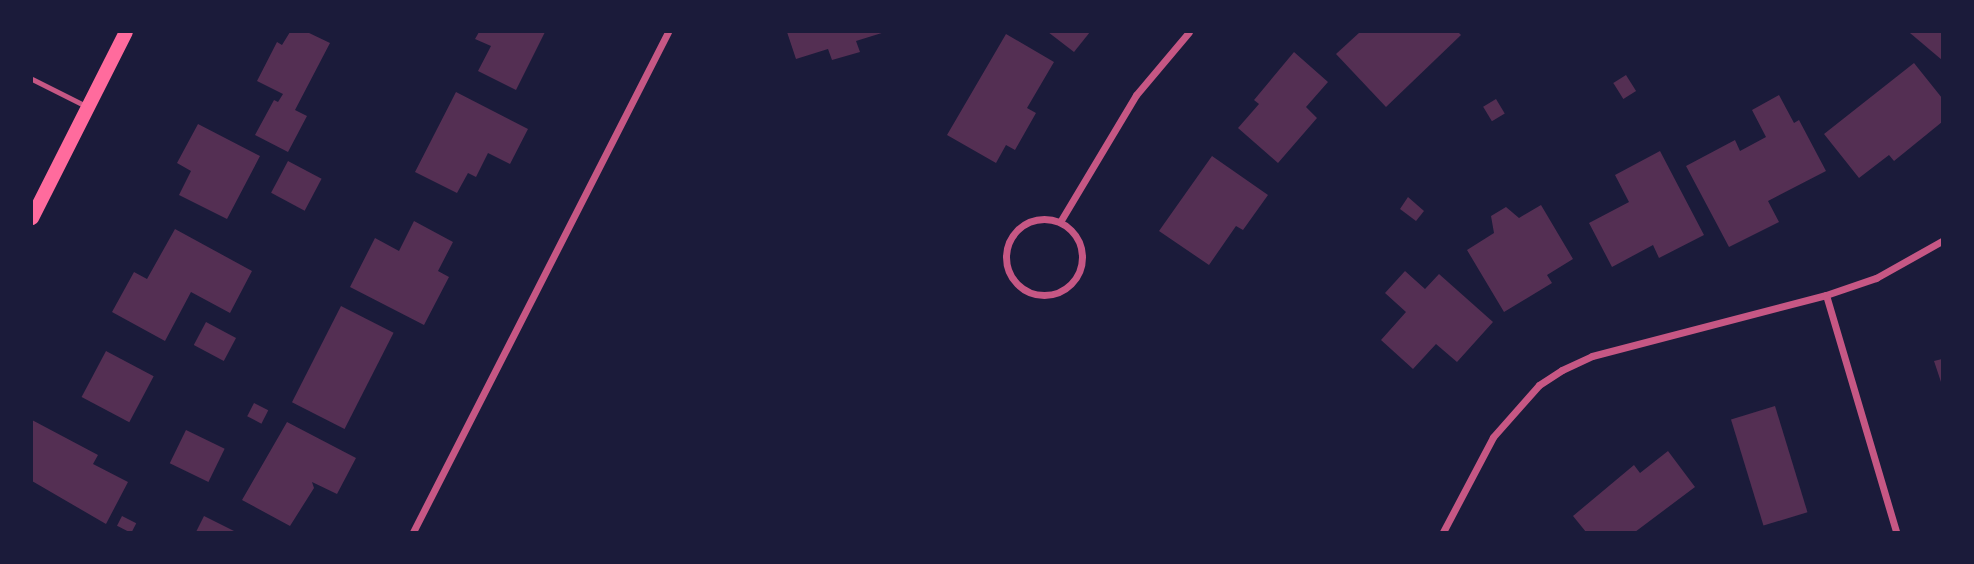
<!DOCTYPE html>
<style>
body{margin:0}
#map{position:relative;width:1974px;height:564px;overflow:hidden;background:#1b1b3a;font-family:Merriweather,serif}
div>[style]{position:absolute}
.building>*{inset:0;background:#542f53;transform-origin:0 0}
.service>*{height:5px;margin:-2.5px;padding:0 2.5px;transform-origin:2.5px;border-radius:2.5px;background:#c65784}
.minor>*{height:7px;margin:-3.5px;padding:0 3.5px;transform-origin:3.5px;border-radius:3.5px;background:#c65784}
.minor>.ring{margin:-3.5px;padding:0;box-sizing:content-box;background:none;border:7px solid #c65784;border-radius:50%}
.secondary>*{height:14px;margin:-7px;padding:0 7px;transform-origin:7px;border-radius:7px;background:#ff6b9d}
span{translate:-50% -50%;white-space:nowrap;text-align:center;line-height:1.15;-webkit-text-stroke:6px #1b1b3a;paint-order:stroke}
.frame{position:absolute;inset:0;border:33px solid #1b1b3a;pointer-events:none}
</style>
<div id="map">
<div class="building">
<i style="clip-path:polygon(290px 32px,307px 32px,330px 43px,295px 110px,307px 116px,288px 152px,255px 135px,274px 100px,278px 102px,283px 94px,257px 81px,277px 42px,282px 45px)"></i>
<i style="clip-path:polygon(479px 32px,545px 32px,516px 90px,478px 71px,491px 46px,475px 39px)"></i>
<i style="clip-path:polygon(787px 32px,885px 32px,856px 41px,860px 52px,832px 60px,828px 49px,796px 59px)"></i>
<i style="clip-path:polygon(1048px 32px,1090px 32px,1074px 52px)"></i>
<i style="clip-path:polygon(1360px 32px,1458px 32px,1461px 35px,1386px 107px,1336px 54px)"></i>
<i style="clip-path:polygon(1912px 32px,1942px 32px,1942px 60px,1910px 33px)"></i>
<i style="clip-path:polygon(1006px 34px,1054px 62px,1027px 108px,1036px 113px,1015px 150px,1006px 145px,996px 163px,947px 135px)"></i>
<i style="clip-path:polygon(1294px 52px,1328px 82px,1306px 107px,1317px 118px,1278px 163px,1238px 128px,1259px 104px,1254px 100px)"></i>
<i style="clip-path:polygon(1914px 63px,1942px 98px,1942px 122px,1894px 161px,1889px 155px,1859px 178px,1824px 134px)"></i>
<i style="left:1626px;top:75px;width:19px;height:15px;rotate:58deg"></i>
<i style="clip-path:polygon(456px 92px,528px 129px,510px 164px,488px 153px,476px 177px,468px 173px,457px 193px,415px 172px)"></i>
<i style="clip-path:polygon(1779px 95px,1794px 123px,1799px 120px,1826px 171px,1768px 201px,1779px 222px,1729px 247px,1686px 166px,1735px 140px,1740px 151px,1766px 137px,1752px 110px)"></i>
<i style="left:1496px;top:99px;width:17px;height:15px;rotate:59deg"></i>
<i style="clip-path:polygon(198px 124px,260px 156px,227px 219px,179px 195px,191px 171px,177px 163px)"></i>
<i style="clip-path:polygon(1660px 151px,1704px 235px,1659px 258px,1653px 245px,1612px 267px,1589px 223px,1629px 202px,1615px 175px)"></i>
<i style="clip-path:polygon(1212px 156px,1268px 195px,1243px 230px,1236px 226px,1209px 265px,1159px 231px)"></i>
<i style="left:288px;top:161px;width:38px;height:36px;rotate:28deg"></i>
<i style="clip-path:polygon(1408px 197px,1424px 211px,1416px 221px,1400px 209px)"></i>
<i style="clip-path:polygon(1541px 205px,1573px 259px,1547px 275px,1552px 283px,1504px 312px,1467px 250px,1494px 233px,1491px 216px,1506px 207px,1519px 218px)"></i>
<i style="clip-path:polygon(414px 221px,453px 242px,438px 271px,449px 277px,424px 325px,350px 287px,375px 238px,399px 251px)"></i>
<i style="clip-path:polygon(175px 229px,252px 271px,230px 313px,191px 292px,165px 341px,112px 312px,134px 272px,147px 279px)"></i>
<i style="clip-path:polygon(1405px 271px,1425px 289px,1439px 274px,1493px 322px,1457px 362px,1436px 344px,1413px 369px,1381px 340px,1406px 312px,1385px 293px)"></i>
<i style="left:341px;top:306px;width:59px;height:108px;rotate:27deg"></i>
<i style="left:206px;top:322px;width:34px;height:26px;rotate:28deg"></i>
<i style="left:106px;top:351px;width:54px;height:52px;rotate:28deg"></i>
<i style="clip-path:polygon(1942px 359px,1942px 385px,1934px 361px)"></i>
<i style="left:254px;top:403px;width:16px;height:15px;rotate:27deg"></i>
<i style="left:1775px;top:406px;width:111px;height:46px;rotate:73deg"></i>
<i style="clip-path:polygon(32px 420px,98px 455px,93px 464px,128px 482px,106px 524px,32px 481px)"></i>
<i style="clip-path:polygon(287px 422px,356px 458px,337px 494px,312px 482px,314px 488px,290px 526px,242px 500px)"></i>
<i style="left:186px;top:430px;width:43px;height:37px;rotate:26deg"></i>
<i style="clip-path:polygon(1668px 451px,1695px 487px,1635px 532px,1586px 532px,1573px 516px,1634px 465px,1640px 473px)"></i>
<i style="left:122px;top:516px;width:16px;height:11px;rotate:27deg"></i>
<i style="clip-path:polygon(204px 516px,236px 532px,196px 532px)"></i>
</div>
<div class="service">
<i style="left:32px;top:79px;width:63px;rotate:26.6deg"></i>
</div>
<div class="minor">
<i class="ring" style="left:1006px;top:219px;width:69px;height:69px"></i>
<i style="left:1060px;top:222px;width:148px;rotate:-59.1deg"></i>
<i style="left:1136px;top:95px;width:82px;rotate:-49.9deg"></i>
<i style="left:1826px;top:295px;width:247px;rotate:73.5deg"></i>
<i style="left:413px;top:532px;width:561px;rotate:-62.98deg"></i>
<i style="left:1443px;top:532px;width:107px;rotate:-62.2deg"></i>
<i style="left:1493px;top:437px;width:69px;rotate:-48.5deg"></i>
<i style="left:1539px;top:385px;width:27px;rotate:-33deg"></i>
<i style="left:1562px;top:370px;width:33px;rotate:-25deg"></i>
<i style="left:1592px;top:356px;width:242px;rotate:-14.6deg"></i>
<i style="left:1826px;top:295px;width:53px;rotate:-18.8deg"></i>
<i style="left:1876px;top:278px;width:76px;rotate:-29.3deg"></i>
</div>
<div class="secondary">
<i style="left:32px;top:218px;width:208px;rotate:-63.2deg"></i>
</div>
<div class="frame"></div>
</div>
